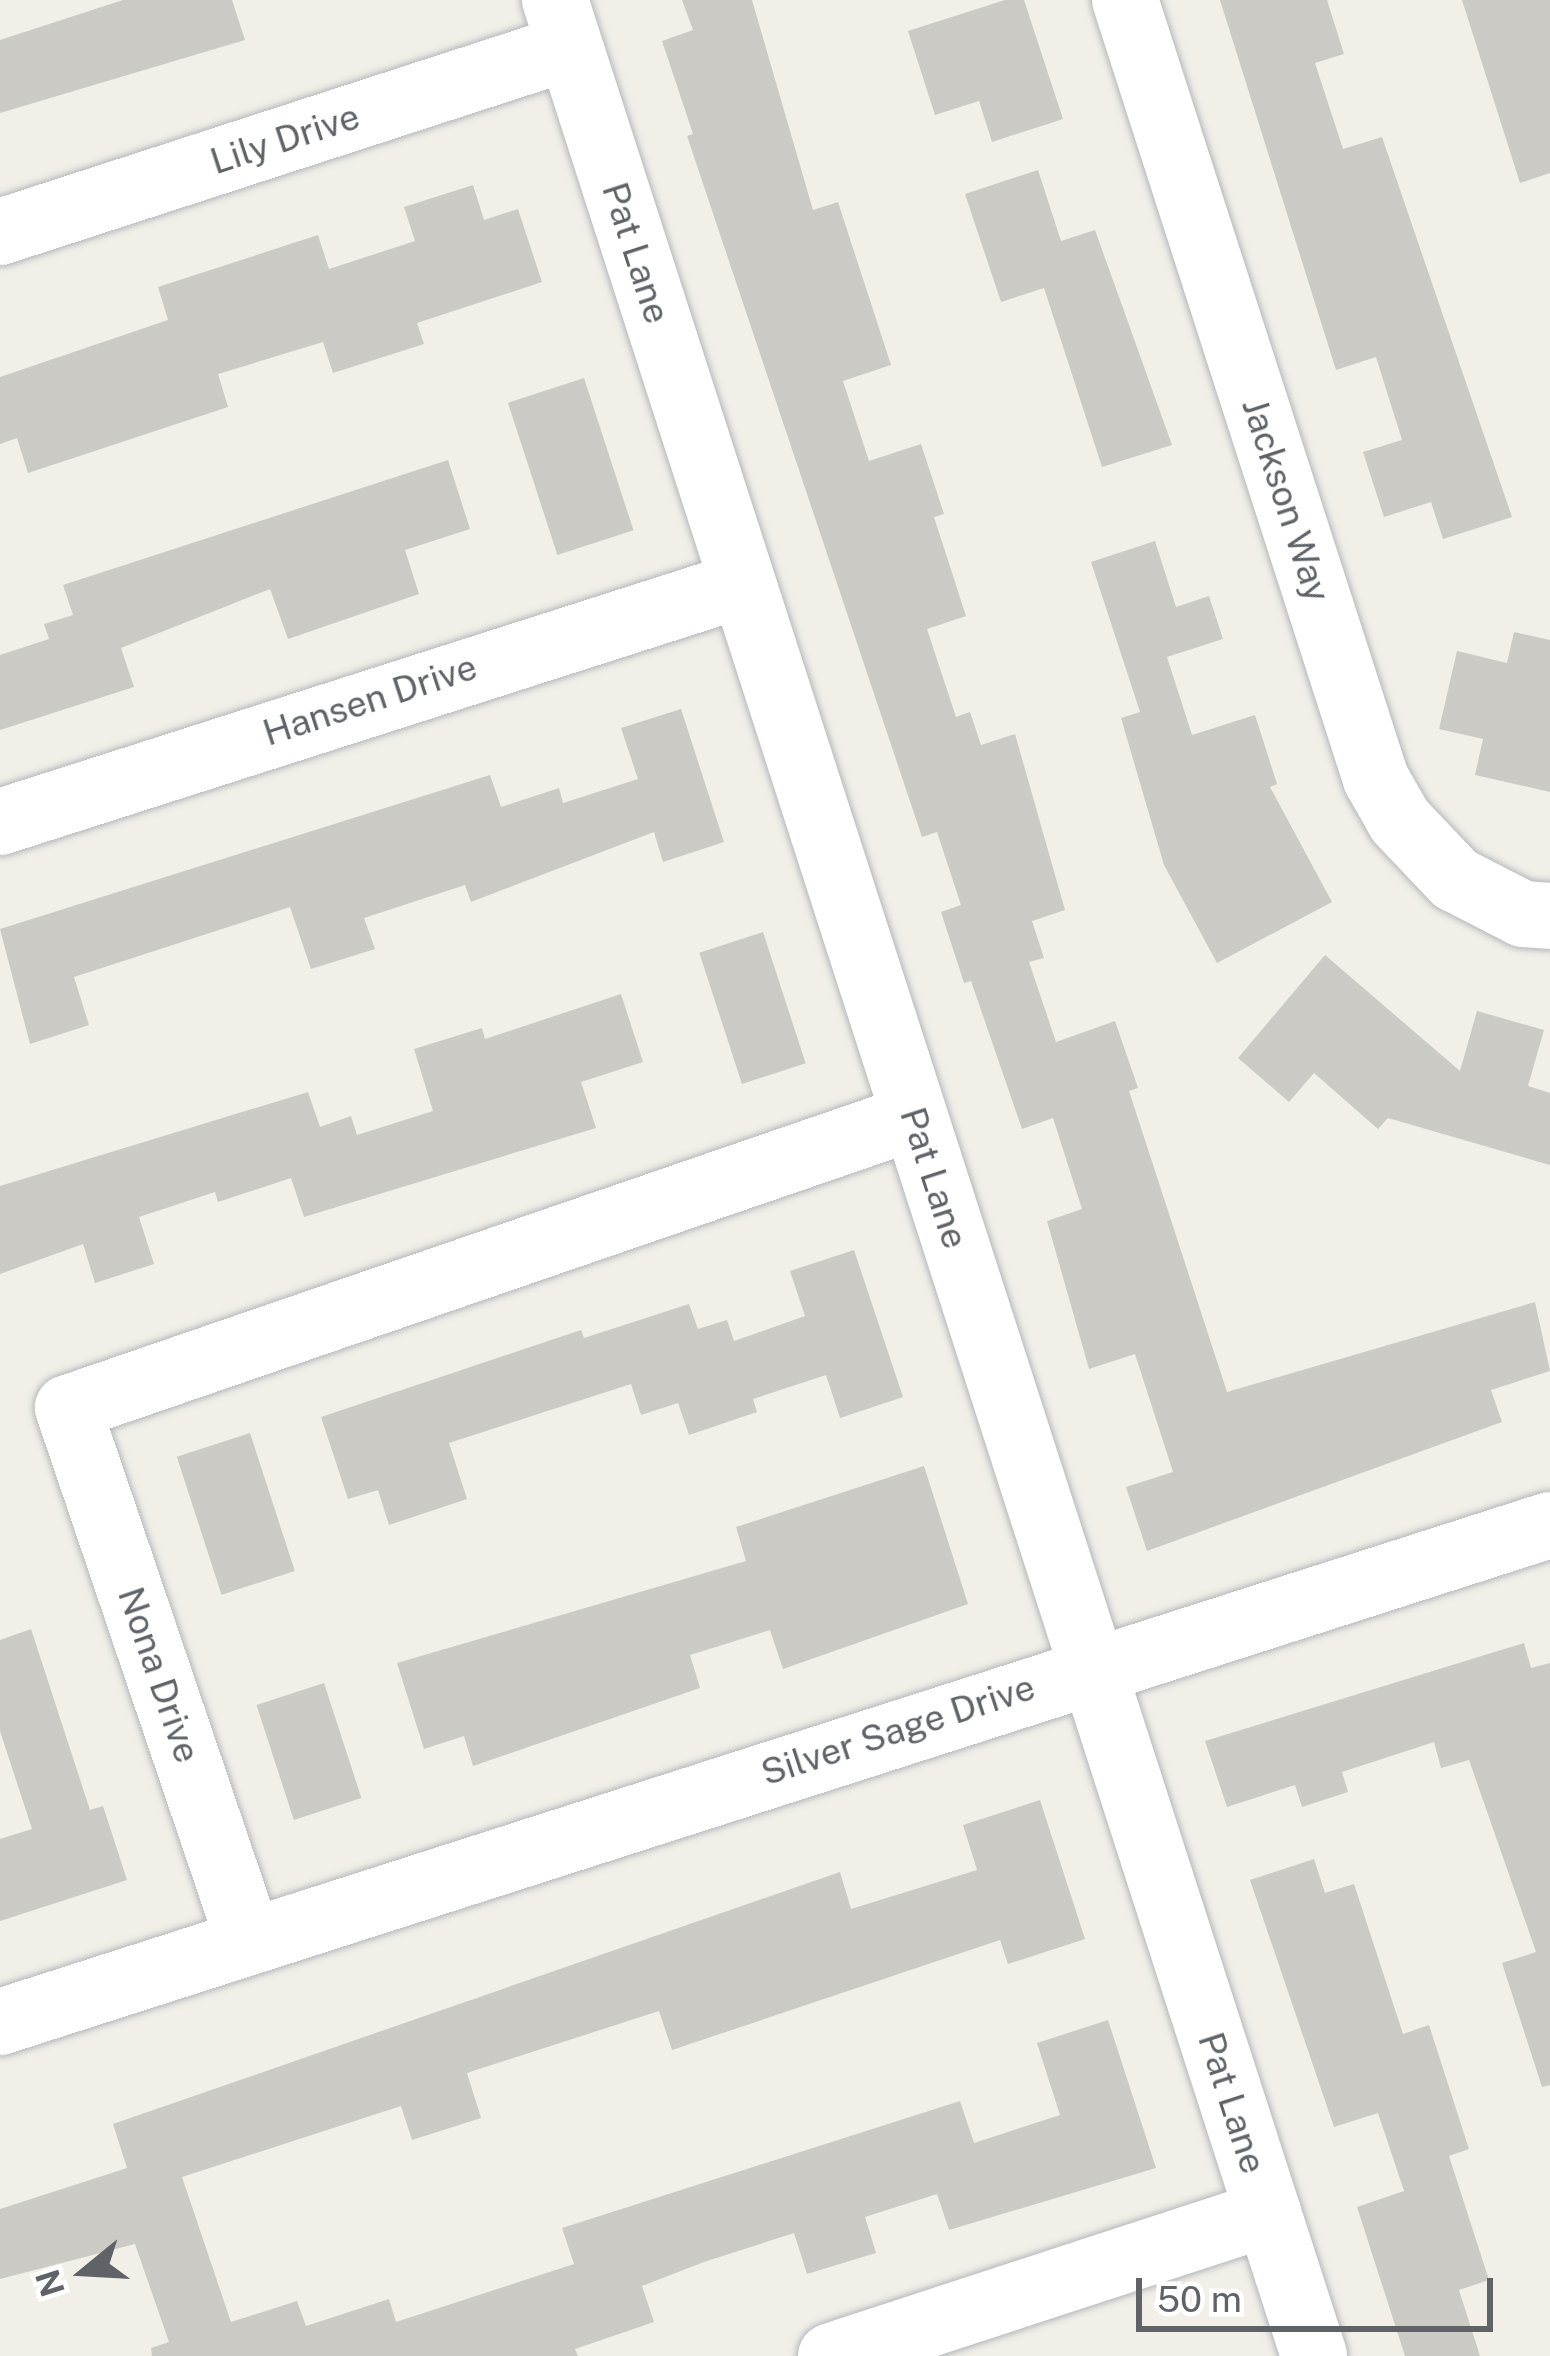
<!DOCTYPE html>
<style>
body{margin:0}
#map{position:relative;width:1550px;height:2356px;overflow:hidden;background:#f1efe8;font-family:"Public Sans",sans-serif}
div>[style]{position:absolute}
.building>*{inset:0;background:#cccac5;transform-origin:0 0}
.roads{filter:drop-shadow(0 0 3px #b5b8bc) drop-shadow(0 0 3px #b5b8bc)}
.minor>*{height:66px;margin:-33px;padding:0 33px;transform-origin:33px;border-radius:33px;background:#fff}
span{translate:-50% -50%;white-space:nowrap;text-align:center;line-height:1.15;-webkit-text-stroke:10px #fff;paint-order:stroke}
.street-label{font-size:36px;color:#5f6368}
.north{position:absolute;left:24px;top:2212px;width:120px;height:120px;-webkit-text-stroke:9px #fff;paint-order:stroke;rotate:252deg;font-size:33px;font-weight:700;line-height:48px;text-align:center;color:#5f6368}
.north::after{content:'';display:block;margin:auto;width:42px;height:54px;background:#5f6368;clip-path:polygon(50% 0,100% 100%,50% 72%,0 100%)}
.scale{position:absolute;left:1136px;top:2278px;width:357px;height:54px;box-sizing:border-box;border:6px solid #5f6368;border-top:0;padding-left:15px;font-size:36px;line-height:42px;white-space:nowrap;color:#5f6368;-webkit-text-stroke:9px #fff;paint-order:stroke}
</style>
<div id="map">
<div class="building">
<i style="clip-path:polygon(123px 0,232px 0,245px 40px,0 113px,0 40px)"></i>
<i style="clip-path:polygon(682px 0,752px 0,813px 210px,838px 202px,891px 365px,843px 381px,869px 461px,921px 444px,944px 514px,934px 517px,966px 616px,927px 629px,956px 717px,970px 712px,981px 745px,1015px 734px,1065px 910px,1032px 921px,1044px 958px,1029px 962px,1056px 1042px,1115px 1021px,1138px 1088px,1129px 1091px,1227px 1392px,1535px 1302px,1550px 1371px,1491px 1390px,1502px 1422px,1147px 1551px,1126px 1487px,1173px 1472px,1135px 1354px,1089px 1369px,1047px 1221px,1082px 1209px,1053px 1118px,1022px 1129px,971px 981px,964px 983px,941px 912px,961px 905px,937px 832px,922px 837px,687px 136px,693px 134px,662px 41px,693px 30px)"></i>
<i style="clip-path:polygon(1005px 0,1024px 0,1063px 119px,992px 142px,979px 101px,935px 115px,908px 31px)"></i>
<i style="clip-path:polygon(1220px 0,1327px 0,1344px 54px,1315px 63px,1343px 149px,1382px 137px,1512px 517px,1443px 539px,1431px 502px,1384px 517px,1363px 452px,1402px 440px,1376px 357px,1336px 370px)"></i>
<i style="clip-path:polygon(1462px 0,1550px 0,1550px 173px,1520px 183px)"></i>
<i style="clip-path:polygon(1038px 170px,1061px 241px,1095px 230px,1172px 445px,1102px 467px,1044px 288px,1001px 302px,965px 194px)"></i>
<i style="clip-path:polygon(473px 185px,484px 220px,518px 209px,542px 282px,417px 323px,424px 344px,333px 373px,323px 342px,218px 374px,228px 407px,28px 473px,17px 438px,0 444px,0 377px,168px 320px,158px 287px,318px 235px,329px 269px,415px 241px,404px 207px)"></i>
<i style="left:584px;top:378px;width:160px;height:80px;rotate:72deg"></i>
<i style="clip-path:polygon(448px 460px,470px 529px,405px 550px,419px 594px,288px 639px,270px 589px,121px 648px,134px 687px,0 730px,0 655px,49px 639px,44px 624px,73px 615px,63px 585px)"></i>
<i style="clip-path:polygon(1155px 541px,1176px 607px,1209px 596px,1223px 639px,1167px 657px,1192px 735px,1255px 715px,1277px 784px,1270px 787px,1332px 902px,1217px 963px,1164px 865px,1121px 718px,1140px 712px,1091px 562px)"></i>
<i style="clip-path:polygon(1514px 632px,1550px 640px,1550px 792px,1475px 775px,1483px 739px,1439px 729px,1457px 651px,1507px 663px)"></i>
<i style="clip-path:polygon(681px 709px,724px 842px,663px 862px,654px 832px,471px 902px,465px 885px,364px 918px,375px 949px,311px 969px,290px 907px,74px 977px,89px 1025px,30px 1044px,0 929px,490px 775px,501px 807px,559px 788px,563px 803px,638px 779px,621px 728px)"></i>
<i style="left:763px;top:932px;width:138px;height:67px;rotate:72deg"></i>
<i style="clip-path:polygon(1325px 955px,1460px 1071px,1477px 1011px,1544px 1030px,1528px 1086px,1550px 1093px,1550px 1165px,1388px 1118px,1378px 1129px,1314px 1073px,1289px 1102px,1238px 1058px)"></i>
<i style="clip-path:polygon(621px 994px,643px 1062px,581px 1082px,596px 1128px,304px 1217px,291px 1178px,218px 1202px,215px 1192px,139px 1217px,154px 1264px,95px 1283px,83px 1244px,0 1274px,0 1186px,308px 1092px,320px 1127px,351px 1116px,357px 1135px,433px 1111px,414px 1049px,482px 1028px,485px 1039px)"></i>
<i style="clip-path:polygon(854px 1250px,903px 1397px,840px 1418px,826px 1375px,753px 1399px,757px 1412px,689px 1435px,678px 1403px,641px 1415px,631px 1384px,449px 1443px,467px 1499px,389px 1525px,378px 1490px,348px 1499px,321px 1417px,581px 1330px,584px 1338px,689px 1304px,698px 1329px,727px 1320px,734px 1341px,805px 1316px,790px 1271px)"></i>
<i style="left:250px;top:1433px;width:145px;height:77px;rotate:72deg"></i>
<i style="clip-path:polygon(924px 1466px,968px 1604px,783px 1669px,770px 1630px,690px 1655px,700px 1688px,473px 1766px,464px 1736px,424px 1749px,397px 1663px,746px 1561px,736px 1527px)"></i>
<i style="clip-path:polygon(31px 1629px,90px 1810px,103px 1806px,127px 1880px,0 1921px,0 1839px,32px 1829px,0 1731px,0 1640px)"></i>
<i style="clip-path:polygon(1524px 1643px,1531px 1668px,1550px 1663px,1550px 2085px,1542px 2087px,1502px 1963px,1536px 1952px,1469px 1760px,1441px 1768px,1434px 1742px,1342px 1772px,1348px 1792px,1302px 1807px,1295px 1785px,1227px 1807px,1205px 1741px)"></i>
<i style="left:324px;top:1683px;width:121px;height:71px;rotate:72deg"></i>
<i style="clip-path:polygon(1040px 1800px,1085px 1939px,1008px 1964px,1000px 1940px,672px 2050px,659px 2011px,467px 2073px,481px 2118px,412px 2140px,401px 2106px,182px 2177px,231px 2322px,297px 2301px,306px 2326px,389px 2299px,396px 2322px,574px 2264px,562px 2228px,960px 2101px,974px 2143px,1060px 2115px,1037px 2043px,1108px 2020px,1156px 2168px,949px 2230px,937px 2194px,865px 2217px,876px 2253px,807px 2274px,794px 2233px,704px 2262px,642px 2286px,654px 2322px,575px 2349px,578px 2356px,152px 2356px,151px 2348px,169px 2342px,135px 2244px,0 2279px,0 2209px,127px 2168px,113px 2124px,840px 1872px,851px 1909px,977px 1870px,963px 1825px)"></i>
<i style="clip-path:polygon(1314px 1859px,1325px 1893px,1354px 1884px,1403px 2034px,1429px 2025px,1469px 2149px,1449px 2156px,1489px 2280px,1459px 2290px,1480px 2356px,1405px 2356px,1357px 2207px,1404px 2191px,1378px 2113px,1334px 2127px,1250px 1880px)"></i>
</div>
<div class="roads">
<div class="minor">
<i style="left:555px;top:0;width:2475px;rotate:72.14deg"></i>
<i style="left:1125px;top:0;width:818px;rotate:72.14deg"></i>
<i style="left:1376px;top:779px;width:48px;rotate:60.3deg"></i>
<i style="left:1400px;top:821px;width:80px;rotate:46.5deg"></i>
<i style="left:1455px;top:879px;width:76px;rotate:27.2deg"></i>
<i style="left:1523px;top:914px;width:27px;rotate:4deg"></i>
<i style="left:0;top:232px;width:599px;rotate:-17.98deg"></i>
<i style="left:0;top:822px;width:778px;rotate:-17.74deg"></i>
<i style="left:249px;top:1941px;width:563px;rotate:-108.76deg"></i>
<i style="left:68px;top:1408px;width:895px;rotate:-18.98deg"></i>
<i style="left:0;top:2022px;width:1628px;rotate:-17.78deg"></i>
<i style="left:831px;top:2356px;width:460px;rotate:-18.1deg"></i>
</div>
</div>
<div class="street-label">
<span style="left:285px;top:139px;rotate:-18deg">Lily Drive</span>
<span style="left:636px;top:253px;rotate:72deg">Pat Lane</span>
<span style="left:1286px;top:500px;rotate:72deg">Jackson Way</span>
<span style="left:370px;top:700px;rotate:-18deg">Hansen Drive</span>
<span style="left:934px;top:1178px;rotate:72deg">Pat Lane</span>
<span style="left:159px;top:1675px;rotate:71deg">Nona Drive</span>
<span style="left:898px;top:1730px;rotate:-18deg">Silver Sage Drive</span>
<span style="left:1232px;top:2103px;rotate:72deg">Pat Lane</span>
</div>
<div class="north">N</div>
<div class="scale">50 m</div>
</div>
